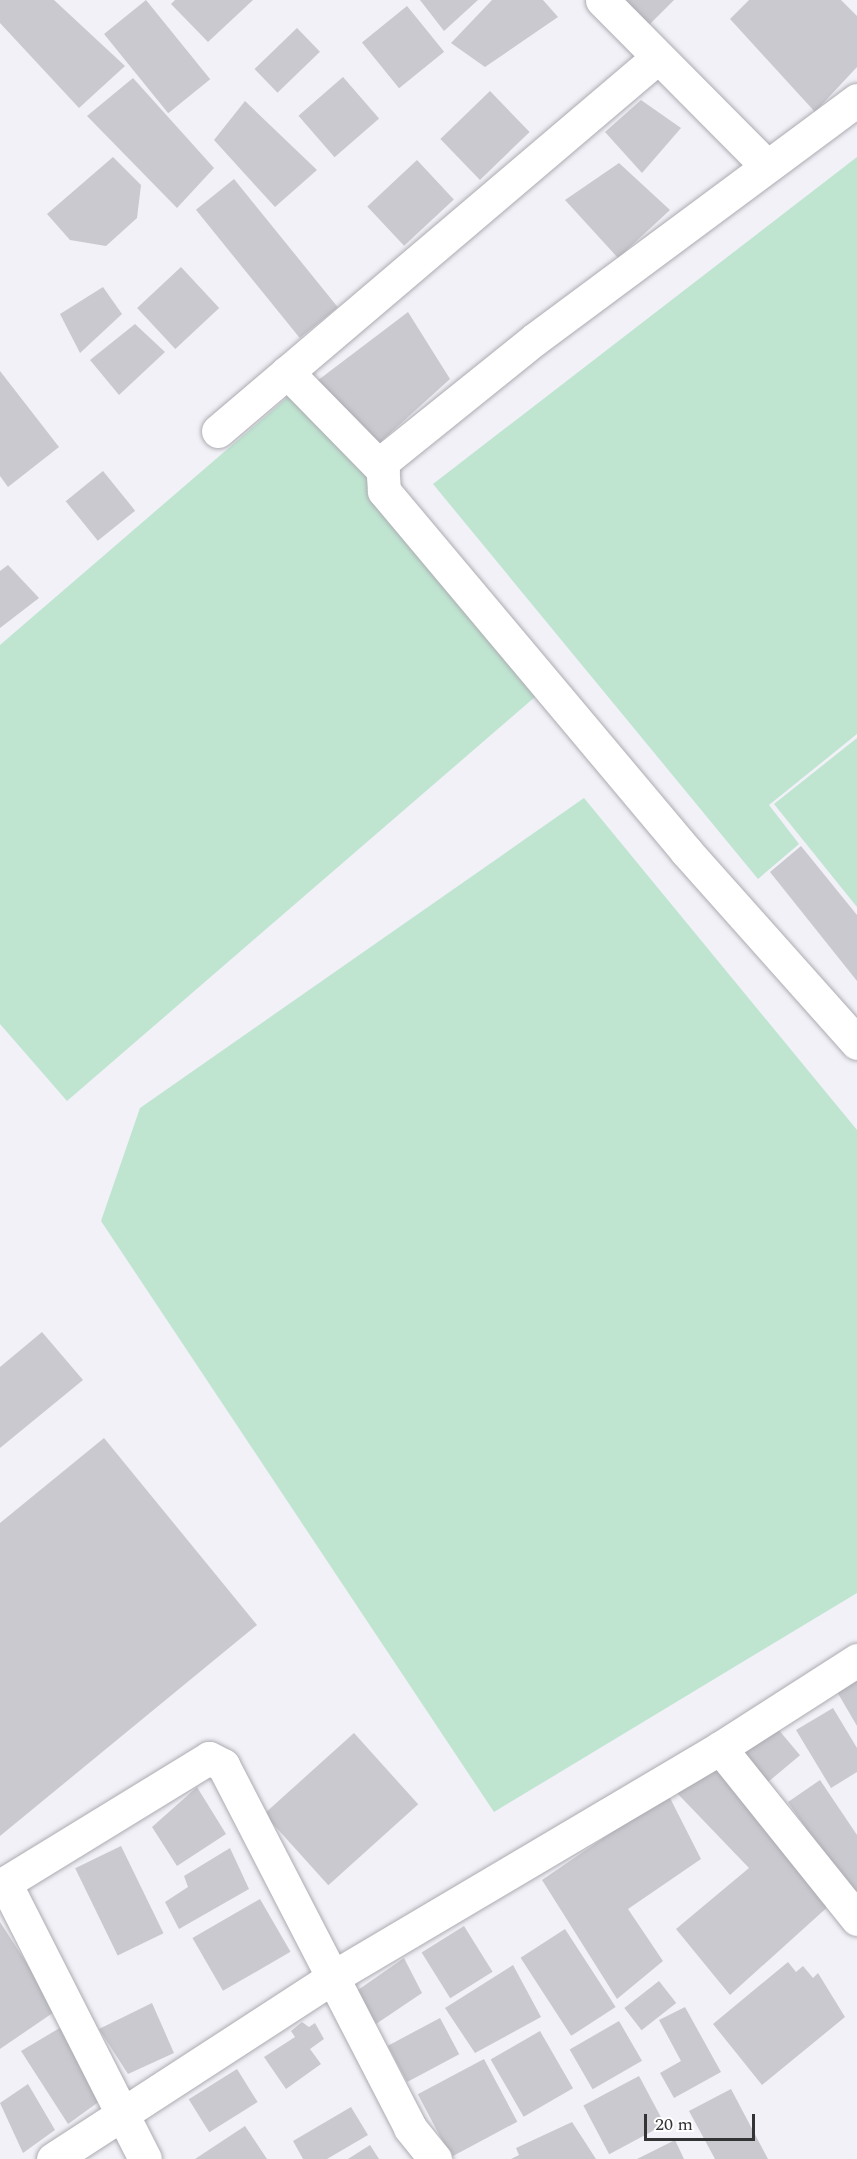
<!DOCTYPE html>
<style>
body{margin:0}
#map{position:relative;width:857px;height:2159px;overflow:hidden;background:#f1f1f7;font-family:Spectral,serif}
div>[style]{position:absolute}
.green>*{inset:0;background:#bfe5d1}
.building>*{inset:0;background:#c9c9cf;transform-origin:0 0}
.roads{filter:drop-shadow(0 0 2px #ababb1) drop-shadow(0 0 2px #ababb1)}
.street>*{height:33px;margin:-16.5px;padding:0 16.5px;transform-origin:16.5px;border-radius:16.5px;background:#fff}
span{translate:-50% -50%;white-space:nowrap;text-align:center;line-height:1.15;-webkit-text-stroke:5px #fff;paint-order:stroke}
.scale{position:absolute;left:644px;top:2114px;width:111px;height:27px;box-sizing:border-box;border:3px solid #333436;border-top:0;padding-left:8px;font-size:18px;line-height:21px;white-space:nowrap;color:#333436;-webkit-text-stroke:4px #fff;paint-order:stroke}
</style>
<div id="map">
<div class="green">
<i style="clip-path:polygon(857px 157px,857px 734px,769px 805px,799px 844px,758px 879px,433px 484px)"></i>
<i style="clip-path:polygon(296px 390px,550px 684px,67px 1101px,0 1024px,0 645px)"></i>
<i style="clip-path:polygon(857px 738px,857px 907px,774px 804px)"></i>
<i style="clip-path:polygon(584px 798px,857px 1130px,857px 1593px,494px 1812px,101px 1221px,140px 1108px)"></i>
</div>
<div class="building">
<i style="clip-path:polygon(0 0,54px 0,125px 66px,79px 108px,0 23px)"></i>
<i style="left:146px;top:0;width:102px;height:54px;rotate:51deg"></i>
<i style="clip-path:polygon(175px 0,253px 0,208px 42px,171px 4px)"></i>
<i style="clip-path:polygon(420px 0,478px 0,444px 31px)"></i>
<i style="clip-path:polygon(492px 0,543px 0,558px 17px,485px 67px,451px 43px)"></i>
<i style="clip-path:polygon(615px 0,674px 0,644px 30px)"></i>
<i style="clip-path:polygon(749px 0,841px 0,857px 16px,857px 67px,815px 112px,730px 19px)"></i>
<i style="left:407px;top:6px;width:59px;height:58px;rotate:51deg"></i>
<i style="left:297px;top:28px;width:33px;height:59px;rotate:46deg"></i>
<i style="left:343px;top:77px;width:55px;height:59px;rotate:49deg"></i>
<i style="clip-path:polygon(133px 78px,214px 168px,177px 208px,87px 116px)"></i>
<i style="left:490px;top:91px;width:57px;height:69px;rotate:46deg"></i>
<i style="clip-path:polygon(641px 100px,681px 128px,642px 173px,605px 132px)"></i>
<i style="clip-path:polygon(245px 101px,317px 170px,275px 207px,214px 140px)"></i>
<i style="clip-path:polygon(113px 157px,141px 185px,137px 218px,106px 246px,70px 240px,47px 214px)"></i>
<i style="left:417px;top:160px;width:54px;height:68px;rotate:47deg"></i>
<i style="clip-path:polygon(619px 163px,670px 210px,618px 258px,565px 200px)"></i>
<i style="left:234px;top:179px;width:165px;height:49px;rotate:51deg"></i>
<i style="left:181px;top:267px;width:56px;height:60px;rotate:47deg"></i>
<i style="clip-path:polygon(103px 287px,122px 314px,80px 353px,60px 314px)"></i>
<i style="clip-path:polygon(408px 312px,450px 379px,376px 446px,317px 381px)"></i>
<i style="clip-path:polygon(135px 324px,165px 352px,119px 395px,90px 360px)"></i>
<i style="clip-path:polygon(0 371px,59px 447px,8px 487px,0 476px)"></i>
<i style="left:103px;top:471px;width:51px;height:48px;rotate:51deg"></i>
<i style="clip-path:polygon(8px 565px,39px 598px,0 628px,0 571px)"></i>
<i style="clip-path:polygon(801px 846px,857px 915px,857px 981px,770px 872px)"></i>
<i style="clip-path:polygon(42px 1332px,83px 1380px,0 1448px,0 1367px)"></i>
<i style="clip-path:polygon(104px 1438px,257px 1625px,0 1836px,0 1523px)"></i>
<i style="clip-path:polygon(857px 1677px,857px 1726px,836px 1690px)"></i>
<i style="clip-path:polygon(833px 1708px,857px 1748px,857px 1772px,831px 1788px,796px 1730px)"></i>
<i style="left:773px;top:1723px;width:42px;height:45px;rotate:50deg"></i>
<i style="left:354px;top:1733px;width:96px;height:121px;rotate:48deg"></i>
<i style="clip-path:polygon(716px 1761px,832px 1903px,730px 1995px,676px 1929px,749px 1868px,677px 1793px)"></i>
<i style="clip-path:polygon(820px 1780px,857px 1835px,857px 1891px,852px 1895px,788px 1802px)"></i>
<i style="clip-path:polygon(197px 1787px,226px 1834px,177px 1866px,152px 1827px)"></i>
<i style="clip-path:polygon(668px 1794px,701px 1859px,628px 1909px,663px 1961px,617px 1999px,542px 1880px)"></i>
<i style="left:121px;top:1846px;width:97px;height:51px;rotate:64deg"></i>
<i style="clip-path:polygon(230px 1848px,249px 1889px,179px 1929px,165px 1902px,188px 1887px,184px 1876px)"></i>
<i style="left:260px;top:1899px;width:61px;height:78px;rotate:60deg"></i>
<i style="clip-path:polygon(0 1922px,57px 2010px,0 2049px)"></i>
<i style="left:464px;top:1926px;width:54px;height:50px;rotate:58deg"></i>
<i style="left:565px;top:1929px;width:93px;height:53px;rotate:57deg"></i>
<i style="clip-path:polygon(404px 1958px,422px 1993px,376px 2024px,358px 1990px)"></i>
<i style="clip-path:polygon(788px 1962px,796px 1972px,803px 1966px,813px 1978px,818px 1973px,845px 2017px,762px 2085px,713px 2024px)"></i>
<i style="clip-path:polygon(513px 1965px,541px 2017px,475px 2053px,445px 2008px)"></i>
<i style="left:659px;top:1981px;width:28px;height:44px;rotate:52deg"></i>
<i style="clip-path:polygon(152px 2003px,174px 2053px,128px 2074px,99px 2029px)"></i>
<i style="clip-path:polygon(685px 2007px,721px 2072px,674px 2098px,660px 2073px,681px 2061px,659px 2020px)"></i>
<i style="left:440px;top:2018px;width:41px;height:59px;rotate:62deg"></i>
<i style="left:619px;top:2021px;width:46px;height:57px;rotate:60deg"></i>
<i style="clip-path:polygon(302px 2022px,309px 2027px,315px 2023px,324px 2039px,310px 2049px,321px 2064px,286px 2089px,264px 2057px,295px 2037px,291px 2031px)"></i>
<i style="clip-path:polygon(68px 2023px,104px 2098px,68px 2124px,21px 2051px)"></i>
<i style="left:540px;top:2031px;width:66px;height:57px;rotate:60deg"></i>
<i style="left:484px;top:2059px;width:71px;height:75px;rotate:62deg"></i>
<i style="left:237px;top:2069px;width:39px;height:57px;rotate:58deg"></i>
<i style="left:639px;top:2076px;width:55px;height:63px;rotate:62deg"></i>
<i style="clip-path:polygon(28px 2084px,55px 2130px,23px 2153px,0 2103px)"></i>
<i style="clip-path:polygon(731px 2089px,768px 2159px,715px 2159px,689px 2111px)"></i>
<i style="clip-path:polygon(351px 2107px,368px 2135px,327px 2159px,303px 2159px,293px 2141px)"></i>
<i style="clip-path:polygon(572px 2122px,596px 2159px,511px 2159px,519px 2155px,516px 2148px)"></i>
<i style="clip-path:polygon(245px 2126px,267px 2159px,195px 2159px)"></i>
<i style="clip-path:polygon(675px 2140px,684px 2159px,637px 2159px)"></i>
<i style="clip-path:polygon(370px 2145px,379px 2159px,348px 2159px)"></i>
</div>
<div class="roads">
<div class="street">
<i style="left:602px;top:0;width:234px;rotate:45.2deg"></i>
<i style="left:857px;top:100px;width:401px;rotate:143.4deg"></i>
<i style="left:535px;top:339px;width:196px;rotate:141.2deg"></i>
<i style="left:382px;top:462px;width:29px;rotate:86deg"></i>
<i style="left:384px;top:491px;width:470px;rotate:50deg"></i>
<i style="left:686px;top:851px;width:257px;rotate:48.3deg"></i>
<i style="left:287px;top:372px;width:137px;rotate:45.6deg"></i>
<i style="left:218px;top:431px;width:577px;rotate:-40.36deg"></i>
<i style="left:720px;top:1748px;width:219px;rotate:51.3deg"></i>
<i style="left:5px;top:1883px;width:309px;rotate:63.1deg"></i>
<i style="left:0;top:1886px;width:245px;rotate:-31.5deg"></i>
<i style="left:209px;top:1758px;width:16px;rotate:27deg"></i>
<i style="left:223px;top:1765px;width:408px;rotate:62.7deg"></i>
<i style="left:410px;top:2128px;width:40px;rotate:51deg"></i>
<i style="left:53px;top:2159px;width:334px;rotate:-33deg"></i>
<i style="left:333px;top:1977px;width:450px;rotate:-30.6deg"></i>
<i style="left:720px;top:1748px;width:163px;rotate:-32.7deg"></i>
</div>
</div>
<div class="scale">20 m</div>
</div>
